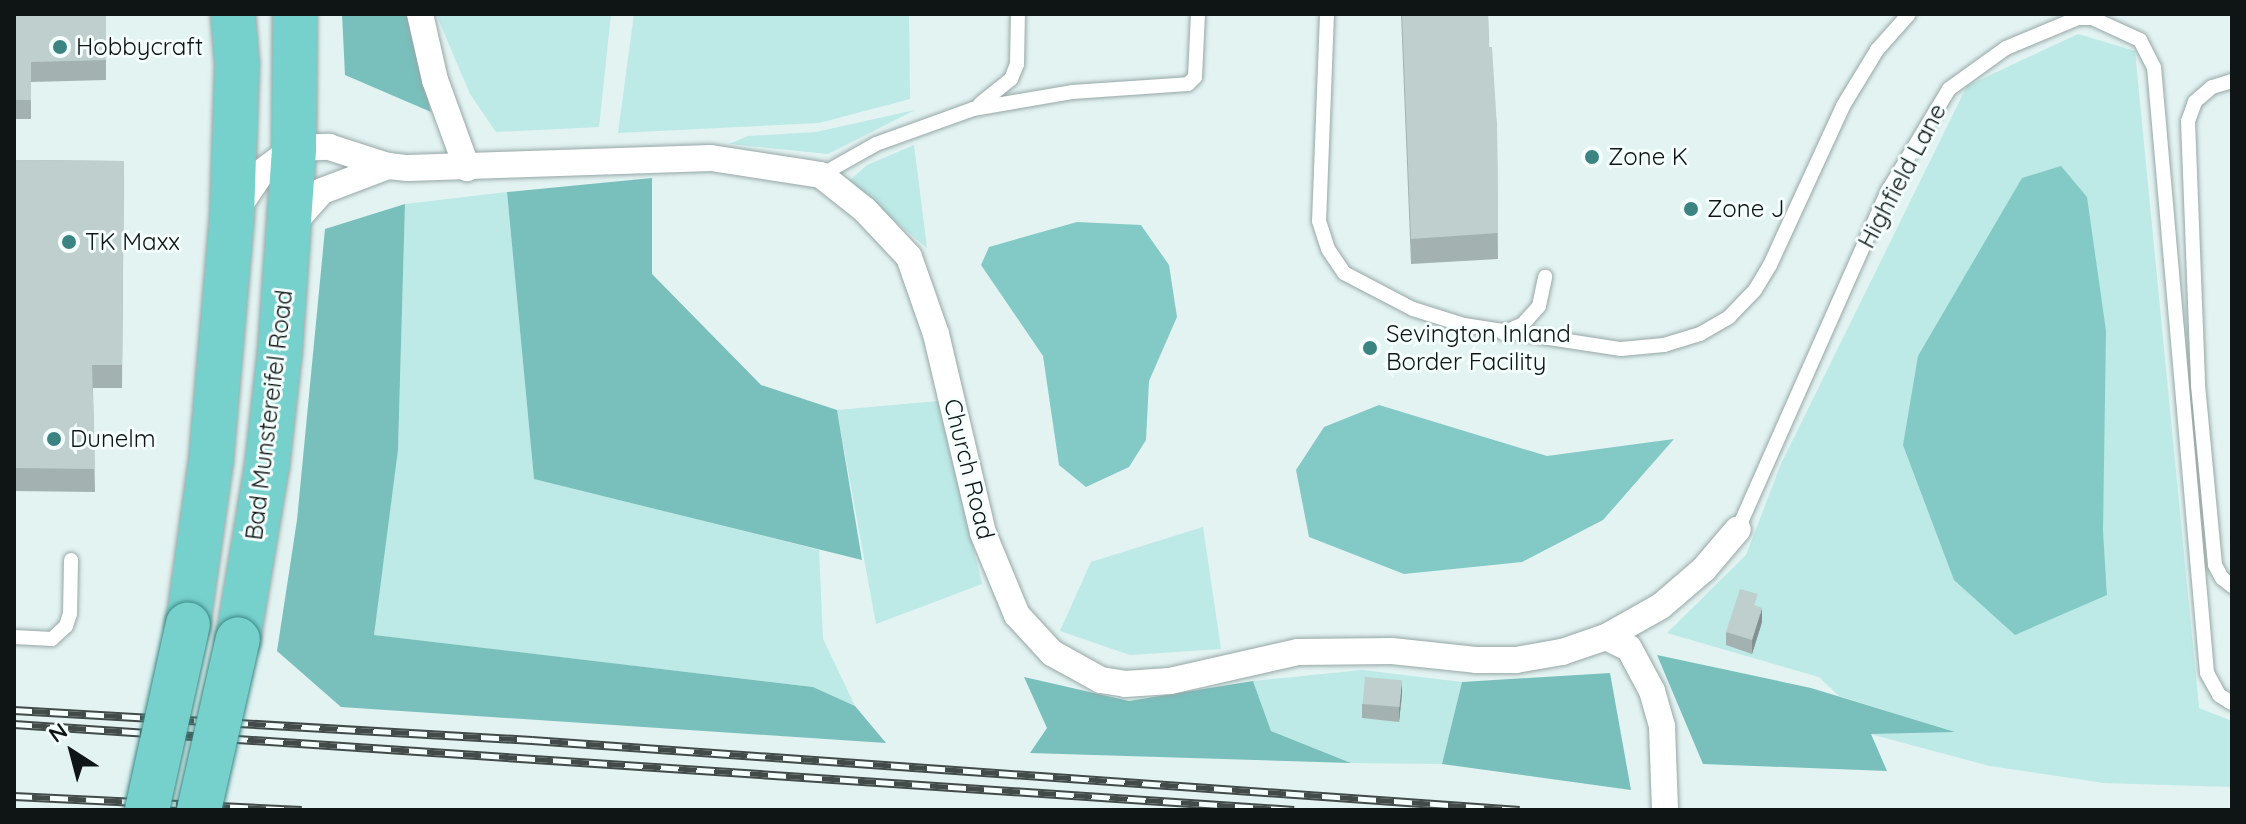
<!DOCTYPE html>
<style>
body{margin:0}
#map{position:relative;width:2246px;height:824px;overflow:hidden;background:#e2f3f2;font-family:Quicksand,sans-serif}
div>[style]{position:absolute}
.green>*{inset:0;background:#bde9e6}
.forest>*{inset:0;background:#79bfbc}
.water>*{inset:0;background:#83c9c6}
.roads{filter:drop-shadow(0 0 2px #97a7a6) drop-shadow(0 0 2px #97a7a6)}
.service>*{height:14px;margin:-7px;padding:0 7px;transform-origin:7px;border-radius:7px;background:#fff}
.minor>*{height:26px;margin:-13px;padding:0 13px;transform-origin:13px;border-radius:13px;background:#fff}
.trunk>*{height:44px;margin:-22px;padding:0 22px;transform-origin:22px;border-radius:22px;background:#76d0cc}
.rail>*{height:9px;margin-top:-4.5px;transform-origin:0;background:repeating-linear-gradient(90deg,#f4fffe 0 18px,#424b4a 0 36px);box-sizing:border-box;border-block:2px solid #424b4a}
.bridges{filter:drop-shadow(0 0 2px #3c8784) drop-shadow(0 0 2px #3c8784)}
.trunk-bridge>*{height:44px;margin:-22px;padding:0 22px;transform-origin:22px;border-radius:22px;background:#76d0cc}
.wall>*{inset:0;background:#a3b2b1}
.shaded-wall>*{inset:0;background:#859190}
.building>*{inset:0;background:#becfce;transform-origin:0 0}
.dots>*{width:22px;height:22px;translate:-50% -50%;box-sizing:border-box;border:4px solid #f4fffe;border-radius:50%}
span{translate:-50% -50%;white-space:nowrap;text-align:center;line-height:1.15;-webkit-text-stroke:6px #f4fffe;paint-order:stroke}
.poi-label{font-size:24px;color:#0f1514}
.left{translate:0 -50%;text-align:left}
.street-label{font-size:24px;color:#0f1514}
.frame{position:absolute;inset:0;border:16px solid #0f1514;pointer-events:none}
.north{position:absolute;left:32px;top:712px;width:80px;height:80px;-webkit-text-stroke:6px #f4fffe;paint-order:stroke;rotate:324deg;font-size:22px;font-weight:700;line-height:32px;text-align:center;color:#0f1514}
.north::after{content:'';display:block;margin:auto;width:28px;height:36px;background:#0f1514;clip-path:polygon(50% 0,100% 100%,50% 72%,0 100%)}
</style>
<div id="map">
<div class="green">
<i style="clip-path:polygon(436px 14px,611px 14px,599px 127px,496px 132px,470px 94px)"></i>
<i style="clip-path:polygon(634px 14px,909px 14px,910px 99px,819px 123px,618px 133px)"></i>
<i style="clip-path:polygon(evenodd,2078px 34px,2135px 51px,2199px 708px,2232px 721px,2232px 787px,2104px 783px,1990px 766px,1870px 734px,1951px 731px,1839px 696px,1819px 677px,1667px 633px,1746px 555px,1781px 464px,1967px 86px,2078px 34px,2022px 178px,2103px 530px,2107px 595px,2022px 178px)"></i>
<i style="clip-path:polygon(915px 110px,828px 154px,729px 144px,748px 136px,816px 132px)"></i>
<i style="clip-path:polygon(914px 145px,927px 248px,848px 182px,867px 165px)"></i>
<i style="clip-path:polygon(507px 192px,534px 478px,819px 550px,823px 639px,855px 706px,813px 687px,373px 635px,398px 450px,405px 204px)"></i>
<i style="clip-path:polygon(938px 401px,982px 584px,876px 624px,837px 410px)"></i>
<i style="clip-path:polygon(1203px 527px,1221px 649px,1130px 655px,1060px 631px,1091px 562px)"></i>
<i style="clip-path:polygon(1362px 670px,1462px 682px,1442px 764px,1351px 763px,1271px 731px,1253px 681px)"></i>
</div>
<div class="forest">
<i style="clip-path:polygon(342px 14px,407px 14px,431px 112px,345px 75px)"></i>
<i style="clip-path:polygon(652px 178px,652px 274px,761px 385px,837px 410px,862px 560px,534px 479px,507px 192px)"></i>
<i style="clip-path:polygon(405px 204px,398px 450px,374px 635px,813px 687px,855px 706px,886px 743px,341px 707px,277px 651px,297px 520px,325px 229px)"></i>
<i style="clip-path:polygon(1657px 655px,1811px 688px,1955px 732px,1871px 734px,1887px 771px,1703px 764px)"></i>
<i style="clip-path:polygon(1610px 673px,1631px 790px,1442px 764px,1462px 682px)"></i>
<i style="clip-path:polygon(1024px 677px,1129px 701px,1253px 681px,1271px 731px,1351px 763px,1030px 753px,1047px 728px)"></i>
</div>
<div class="water">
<i style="clip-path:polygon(2061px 166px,2087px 197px,2106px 331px,2103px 530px,2107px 595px,2015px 635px,1954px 580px,1903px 445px,1918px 356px,2022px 178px)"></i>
<i style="clip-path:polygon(1077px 222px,1141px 225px,1169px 265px,1177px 317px,1149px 381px,1146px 440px,1129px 467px,1086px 487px,1059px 465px,1043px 356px,981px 265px,989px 247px)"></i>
<i style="clip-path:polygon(1379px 405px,1547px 456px,1674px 439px,1603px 520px,1522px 562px,1404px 574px,1309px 537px,1296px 470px,1324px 427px)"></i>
</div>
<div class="roads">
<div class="service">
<i style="left:1327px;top:14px;width:207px;rotate:92.2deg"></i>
<i style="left:1319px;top:221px;width:29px;rotate:72deg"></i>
<i style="left:1328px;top:249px;width:29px;rotate:56deg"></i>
<i style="left:1344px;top:273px;width:78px;rotate:27.6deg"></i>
<i style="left:1413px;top:309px;width:53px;rotate:17.4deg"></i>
<i style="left:1464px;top:325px;width:159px;rotate:8.7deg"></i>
<i style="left:1621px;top:349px;width:43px;rotate:-5.3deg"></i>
<i style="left:1664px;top:345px;width:38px;rotate:-17deg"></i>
<i style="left:1700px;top:334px;width:34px;rotate:-30deg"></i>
<i style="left:1729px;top:317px;width:37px;rotate:-46deg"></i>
<i style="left:1755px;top:290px;width:29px;rotate:-59deg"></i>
<i style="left:1770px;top:265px;width:175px;rotate:-65.3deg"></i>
<i style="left:1843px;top:106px;width:66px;rotate:-58.7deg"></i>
<i style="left:1877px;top:50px;width:48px;rotate:-48.4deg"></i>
<i style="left:2232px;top:81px;width:21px;rotate:163deg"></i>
<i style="left:2212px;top:87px;width:23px;rotate:139deg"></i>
<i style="left:2195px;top:102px;width:20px;rotate:110deg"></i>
<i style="left:2188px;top:121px;width:264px;rotate:87.8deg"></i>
<i style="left:2198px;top:385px;width:181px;rotate:84.6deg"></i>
<i style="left:2215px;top:565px;width:15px;rotate:62deg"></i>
<i style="left:2222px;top:578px;width:13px;rotate:39deg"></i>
<i style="left:980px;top:104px;width:40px;rotate:-39deg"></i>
<i style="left:1011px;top:79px;width:16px;rotate:-68deg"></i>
<i style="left:1017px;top:64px;width:50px;rotate:-88.9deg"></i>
<i style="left:821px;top:175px;width:63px;rotate:-29.4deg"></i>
<i style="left:876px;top:144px;width:103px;rotate:-19.8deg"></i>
<i style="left:973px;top:109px;width:100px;rotate:-9.7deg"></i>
<i style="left:1072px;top:92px;width:116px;rotate:-3.9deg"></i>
<i style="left:1188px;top:84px;width:10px;rotate:-45deg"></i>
<i style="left:1195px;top:77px;width:63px;rotate:-87.3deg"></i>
<i style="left:1503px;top:333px;width:22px;rotate:-24deg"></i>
<i style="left:1523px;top:324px;width:24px;rotate:-48deg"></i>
<i style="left:1539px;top:306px;width:30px;rotate:-78deg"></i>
<i style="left:1738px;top:529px;width:372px;rotate:-66.1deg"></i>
<i style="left:1889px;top:189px;width:117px;rotate:-59deg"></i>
<i style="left:1949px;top:89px;width:70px;rotate:-35.7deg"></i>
<i style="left:2006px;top:48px;width:78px;rotate:-22.6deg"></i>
<i style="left:2078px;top:18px;width:14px"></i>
<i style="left:2092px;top:18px;width:53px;rotate:24.6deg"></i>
<i style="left:2140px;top:40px;width:30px;rotate:63deg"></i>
<i style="left:2154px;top:67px;width:608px;rotate:85deg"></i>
<i style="left:2207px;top:673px;width:25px;rotate:61deg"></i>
<i style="left:2219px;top:695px;width:15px;rotate:32deg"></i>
<i style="left:14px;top:637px;width:38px;rotate:3deg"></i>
<i style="left:52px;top:639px;width:19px;rotate:-43deg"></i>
<i style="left:66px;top:626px;width:13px;rotate:-72deg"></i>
<i style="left:70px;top:614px;width:54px;rotate:-88.9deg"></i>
</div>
<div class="minor">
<i style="left:420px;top:14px;width:68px;rotate:77.2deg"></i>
<i style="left:435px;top:80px;width:94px;rotate:70deg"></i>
<i style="left:235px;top:212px;width:48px;rotate:-56deg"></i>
<i style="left:262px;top:172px;width:40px;rotate:-37deg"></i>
<i style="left:294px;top:148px;width:35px;rotate:-2deg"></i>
<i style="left:329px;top:147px;width:62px;rotate:17.9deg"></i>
<i style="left:388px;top:166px;width:20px;rotate:6deg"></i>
<i style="left:408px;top:168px;width:303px;rotate:-1.9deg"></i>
<i style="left:711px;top:158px;width:111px;rotate:8.8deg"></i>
<i style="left:821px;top:175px;width:56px;rotate:38.5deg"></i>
<i style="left:865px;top:210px;width:64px;rotate:46.9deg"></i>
<i style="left:909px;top:257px;width:82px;rotate:70.7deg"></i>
<i style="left:936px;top:334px;width:204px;rotate:76.7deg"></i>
<i style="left:983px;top:533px;width:89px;rotate:67.5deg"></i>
<i style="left:1017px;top:615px;width:52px;rotate:47.4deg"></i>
<i style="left:1052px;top:653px;width:56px;rotate:28.9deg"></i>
<i style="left:1101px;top:680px;width:24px;rotate:9deg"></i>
<i style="left:1125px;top:684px;width:45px;rotate:-3.8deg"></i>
<i style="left:1170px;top:681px;width:131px;rotate:-12.8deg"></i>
<i style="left:1298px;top:652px;width:94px;rotate:-0.6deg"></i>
<i style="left:1392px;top:651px;width:84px;rotate:6.1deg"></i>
<i style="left:1476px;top:660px;width:40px"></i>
<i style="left:1516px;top:660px;width:47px;rotate:-9.9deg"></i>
<i style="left:1562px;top:652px;width:46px;rotate:-18.8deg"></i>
<i style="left:1606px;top:637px;width:63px;rotate:-29.4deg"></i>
<i style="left:1661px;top:606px;width:57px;rotate:-40.7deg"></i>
<i style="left:1704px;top:569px;width:52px;rotate:-49.6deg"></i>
<i style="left:290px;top:227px;width:48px;rotate:-48.4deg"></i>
<i style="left:322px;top:191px;width:71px;rotate:-20.7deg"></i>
<i style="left:1606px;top:637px;width:25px;rotate:26deg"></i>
<i style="left:1629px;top:648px;width:49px;rotate:61.9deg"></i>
<i style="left:1652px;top:691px;width:37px;rotate:74deg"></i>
<i style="left:1662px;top:727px;width:83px;rotate:87.9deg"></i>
</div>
<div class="trunk">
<i style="left:188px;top:624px;width:165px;rotate:-82deg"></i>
<i style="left:211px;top:461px;width:246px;rotate:-85.1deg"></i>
<i style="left:232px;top:216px;width:152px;rotate:-88.1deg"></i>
<i style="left:237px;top:64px;width:50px;rotate:-94.6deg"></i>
<i style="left:238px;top:639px;width:175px;rotate:-80.5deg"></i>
<i style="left:267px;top:466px;width:117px;rotate:-83.6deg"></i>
<i style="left:280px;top:350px;width:202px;rotate:-86deg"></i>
<i style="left:294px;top:148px;width:134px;rotate:-89.6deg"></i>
</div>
</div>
<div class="rail">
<i style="left:14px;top:710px;width:519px;rotate:3.31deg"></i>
<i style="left:532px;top:740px;width:990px;rotate:4.05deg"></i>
<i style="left:14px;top:724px;width:1283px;rotate:3.84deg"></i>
<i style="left:14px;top:796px;width:288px;rotate:2.8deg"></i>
</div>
<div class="bridges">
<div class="trunk-bridge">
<i style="left:147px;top:810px;width:190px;rotate:-77.6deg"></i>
<i style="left:199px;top:810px;width:175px;rotate:-77.2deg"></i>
</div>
</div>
<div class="wall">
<i style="clip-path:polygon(14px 14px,106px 14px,106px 80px,31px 82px,31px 119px,14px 119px)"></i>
<i style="clip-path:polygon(1401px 14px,1488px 14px,1489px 47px,1497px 127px,1498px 259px,1411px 264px)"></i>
<i style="clip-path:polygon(14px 160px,124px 161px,122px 388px,93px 388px,95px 492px,14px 491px)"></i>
<i style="clip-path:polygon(1758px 607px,1762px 622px,1752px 654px,1726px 645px,1726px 632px)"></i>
<i style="clip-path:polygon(1402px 694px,1399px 722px,1362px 718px,1362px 704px)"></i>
</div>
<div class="shaded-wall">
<i style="clip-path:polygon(1762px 608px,1762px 622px,1752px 654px,1752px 640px)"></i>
<i style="clip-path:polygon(1402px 680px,1402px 694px,1399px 722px,1399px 708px)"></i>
</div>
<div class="building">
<i style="clip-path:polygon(14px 14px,106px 14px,106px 60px,31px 62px,31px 100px,14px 100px)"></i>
<i style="clip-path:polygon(1402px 14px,1488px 14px,1489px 47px,1492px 47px,1497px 127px,1498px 233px,1411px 239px)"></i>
<i style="clip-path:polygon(14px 160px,124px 161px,122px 365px,92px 365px,95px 469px,14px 468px)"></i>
<i style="clip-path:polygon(1740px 589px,1758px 594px,1754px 605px,1762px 608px,1752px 640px,1726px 632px)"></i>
<i style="left:1365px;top:677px;width:37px;height:27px;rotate:5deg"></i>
</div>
<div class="dots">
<i style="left:60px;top:47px;background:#3c8482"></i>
<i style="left:1592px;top:157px;background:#3c8482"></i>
<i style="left:1691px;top:209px;background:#3c8482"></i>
<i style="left:69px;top:242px;background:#3c8482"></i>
<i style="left:1370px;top:348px;background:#3c8482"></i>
<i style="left:54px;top:439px;background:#3c8482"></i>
</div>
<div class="poi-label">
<span class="left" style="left:76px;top:47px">Hobbycraft</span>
<span class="left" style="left:1608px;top:157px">Zone K</span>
<span class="left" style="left:1707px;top:209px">Zone J</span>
<span class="left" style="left:85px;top:242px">TK Maxx</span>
<span class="left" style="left:1386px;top:348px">Sevington Inland<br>Border Facility</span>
<span class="left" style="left:70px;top:439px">Dunelm</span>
</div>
<div class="street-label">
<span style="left:1902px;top:176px;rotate:-62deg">Highfield Lane</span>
<span style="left:269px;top:415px;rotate:-83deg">Bad Munstereifel Road</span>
<span style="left:969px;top:469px;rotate:76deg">Church Road</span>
</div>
<div class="frame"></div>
<div class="north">N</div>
</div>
